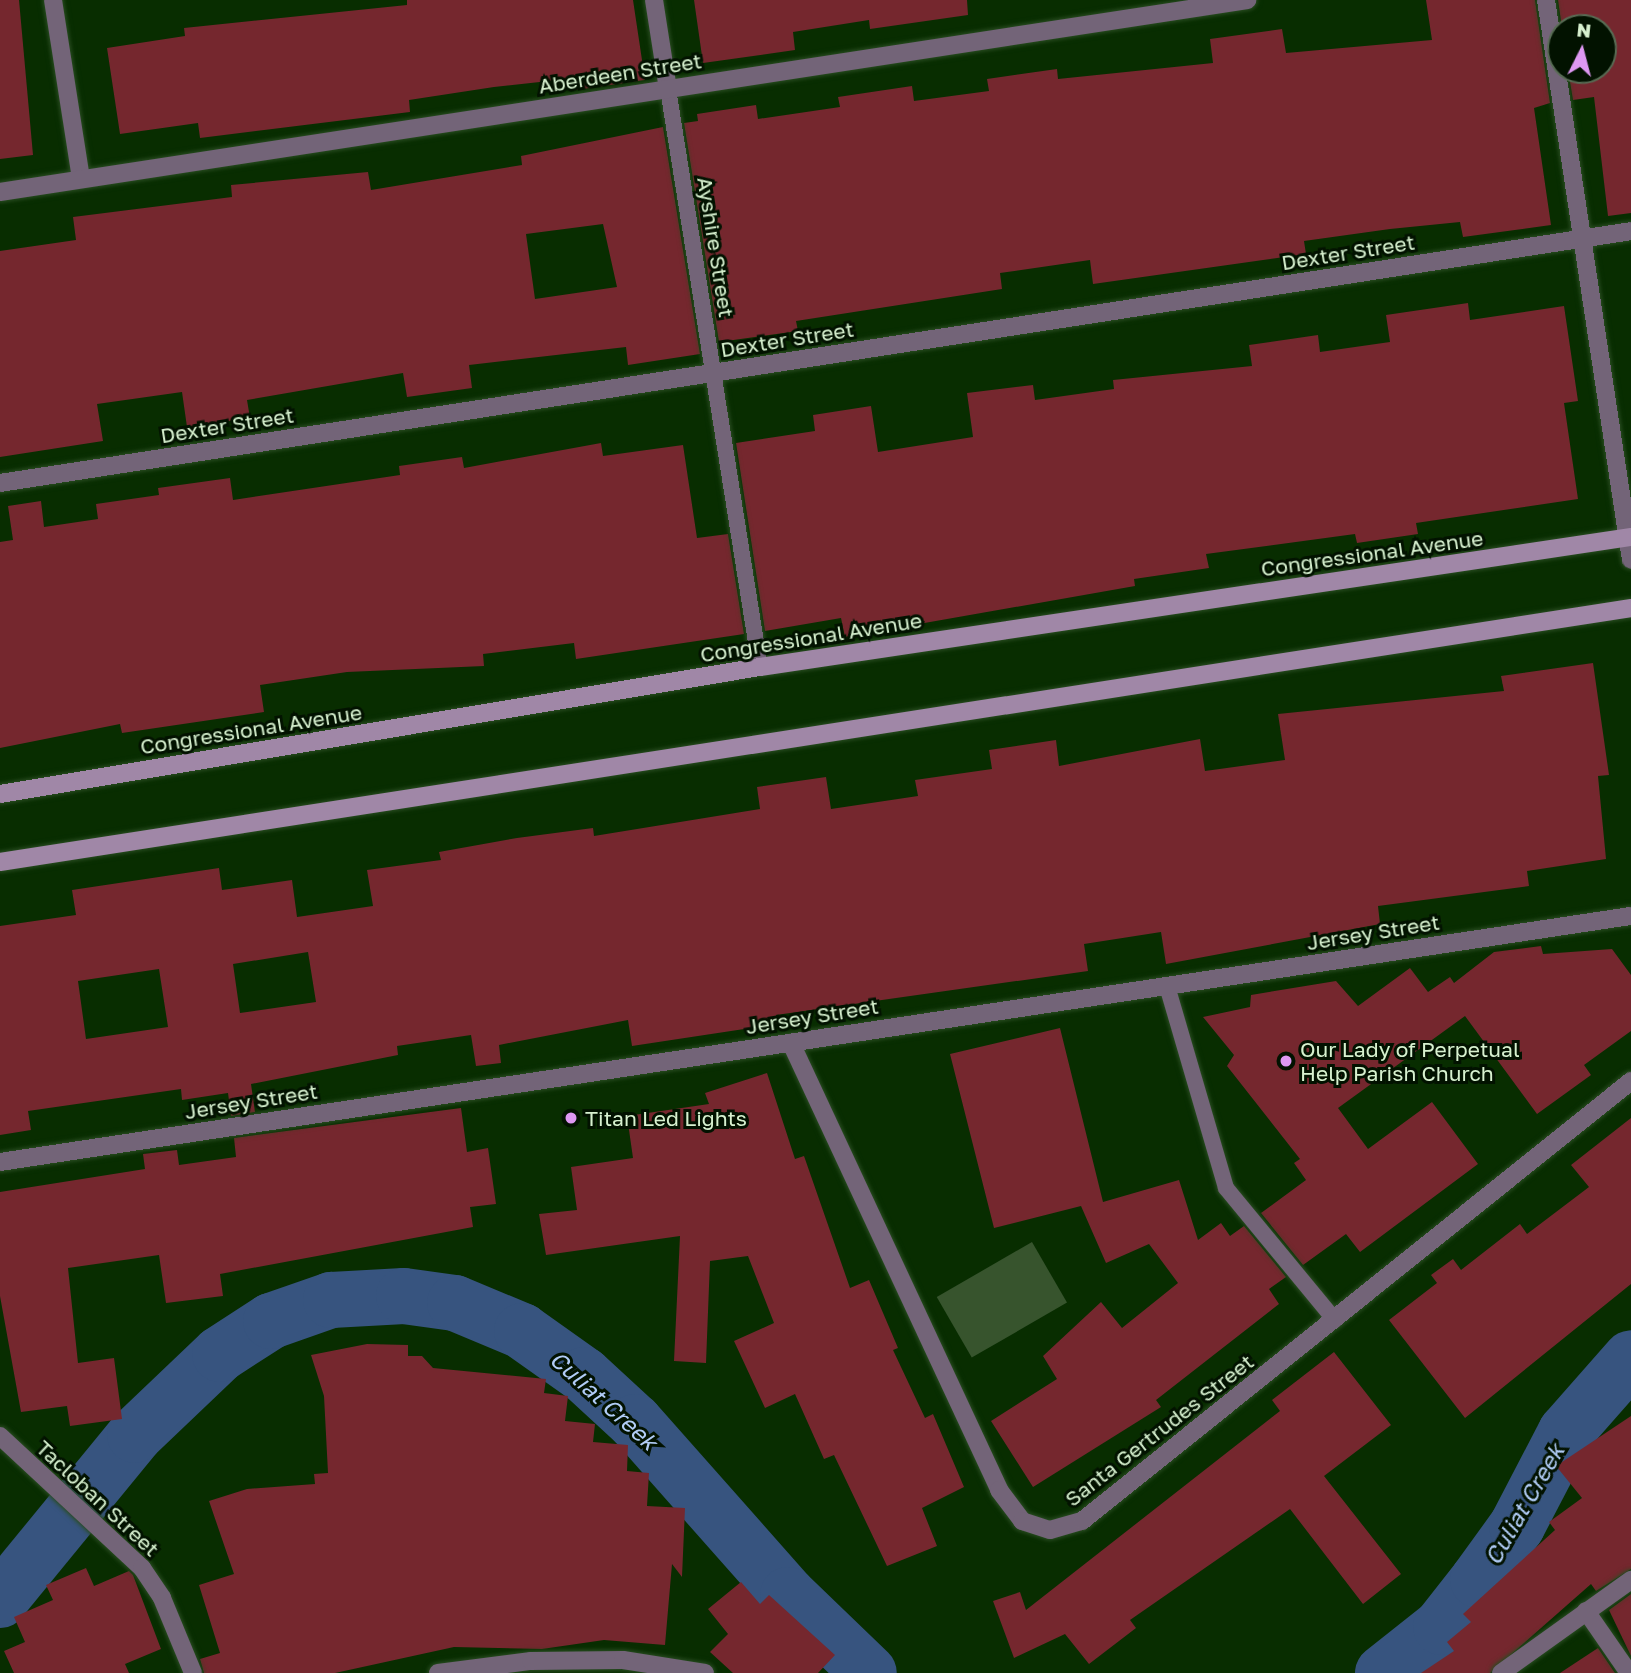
<!DOCTYPE html>
<style>
body{margin:0}
#map{position:relative;width:1631px;height:1673px;overflow:hidden;background:#082d00;font-family:"Golos Text",sans-serif}
div>[style]{position:absolute}
.green>*{inset:0;background:#37542d;transform-origin:0 0}
.river>*{height:56px;margin:-28px;padding:0 28px;transform-origin:28px;border-radius:28px;background:#37547f}
.building>*{inset:0;background:#75272e}
.roads{filter:drop-shadow(0 0 2px #294c21) drop-shadow(0 0 2px #294c21)}
.service>*{height:16px;margin:-8px;padding:0 8px;transform-origin:8px;border-radius:8px;background:#736478}
.minor>*{height:18px;margin:-9px;padding:0 9px;transform-origin:9px;border-radius:9px;background:#736478}
.secondary>*{height:18px;margin:-9px;padding:0 9px;transform-origin:9px;border-radius:9px;background:#a087a7}
.dots>*{width:19px;height:19px;translate:-50% -50%;box-sizing:border-box;border:4px solid #021200;border-radius:50%}
span{translate:-50% -50%;white-space:nowrap;text-align:center;line-height:1.15;-webkit-text-stroke:6px #021200;paint-order:stroke}
.street-label{font-size:21px;color:#d7f1cf}
.poi-label{font-size:21px;color:#d7f1cf}
.left{translate:0 -50%;text-align:left}
.water-label{font-size:23px;color:#b1ccf6;font-style:italic}
.north{position:absolute;left:1547px;top:14px;width:70px;height:70px;box-sizing:border-box;background:#021200;border:2px solid #576b53;border-radius:50%;rotate:6deg;font-size:19px;font-weight:700;line-height:28px;text-align:center;color:#d7f1cf}
.north::after{content:'';display:block;margin:auto;width:24px;height:32px;background:#de98f2;clip-path:polygon(50% 0,100% 100%,50% 72%,0 100%)}
</style>
<div id="map">
<div class="green">
<i style="left:1032px;top:1242px;width:70px;height:110px;rotate:60deg"></i>
</div>
<div class="river">
<i style="left:0;top:1600px;width:213px;rotate:-50.7deg"></i>
<i style="left:135px;top:1435px;width:117px;rotate:-43.6deg"></i>
<i style="left:220px;top:1354px;width:61px;rotate:-32.9deg"></i>
<i style="left:271px;top:1321px;width:64px;rotate:-19.3deg"></i>
<i style="left:331px;top:1300px;width:73px;rotate:-3.1deg"></i>
<i style="left:404px;top:1296px;width:51px;rotate:7.8deg"></i>
<i style="left:455px;top:1303px;width:73px;rotate:22.7deg"></i>
<i style="left:522px;top:1331px;width:76px;rotate:35.4deg"></i>
<i style="left:584px;top:1375px;width:69px;rotate:42.7deg"></i>
<i style="left:635px;top:1422px;width:231px;rotate:48.5deg"></i>
<i style="left:788px;top:1595px;width:112px;rotate:43.9deg"></i>
<i style="left:1383px;top:1673px;width:74px;rotate:-38.4deg"></i>
<i style="left:1441px;top:1627px;width:60px;rotate:-51.8deg"></i>
<i style="left:1478px;top:1580px;width:67px;rotate:-54.2deg"></i>
<i style="left:1517px;top:1526px;width:106px;rotate:-62.5deg"></i>
<i style="left:1566px;top:1432px;width:98px;rotate:-48.7deg"></i>
</div>
<div class="building">
<i style="clip-path:polygon(0 0,19px 0,33px 155px,0 159px)"></i>
<i style="clip-path:polygon(407px 0,633px 0,645px 80px,569px 91px,567px 79px,494px 87px,409px 100px,410px 112px,200px 138px,198px 123px,120px 134px,107px 48px,185px 36px,184px 28px,407px 5px)"></i>
<i style="clip-path:polygon(694px 0,967px 0,968px 15px,870px 29px,869px 20px,793px 32px,795px 50px,703px 63px)"></i>
<i style="clip-path:polygon(1426px 0,1535px 0,1550px 103px,1534px 108px,1551px 225px,1463px 237px,1460px 222px,1390px 229px,1304px 241px,1306px 254px,1093px 284px,1090px 260px,1000px 273px,1002px 289px,796px 321px,798px 331px,719px 342px,684px 123px,698px 121px,697px 114px,756px 105px,758px 119px,840px 107px,838px 97px,912px 86px,914px 101px,989px 91px,987px 79px,1057px 69px,1058px 79px,1213px 63px,1210px 39px,1282px 29px,1286px 53px,1432px 40px)"></i>
<i style="clip-path:polygon(1558px 0,1631px 0,1631px 213px,1608px 216px,1594px 97px,1573px 100px,1568px 70px,1603px 70px,1603px 28px,1562px 28px)"></i>
<i style="clip-path:polygon(evenodd,663px 127px,700px 354px,628px 365px,626px 347px,469px 365px,472px 388px,407px 397px,403px 373px,247px 400px,250px 418px,187px 427px,182px 392px,97px 404px,103px 441px,0 457px,0 251px,76px 240px,73px 217px,232px 197px,231px 185px,368px 172px,371px 190px,522px 165px,521px 156px,663px 127px,603px 224px,617px 287px,535px 299px,526px 234px,603px 224px)"></i>
<i style="clip-path:polygon(1468px 303px,1470px 320px,1564px 306px,1578px 401px,1564px 403px,1578px 499px,1416px 523px,1418px 534px,1357px 543px,1355px 534px,1206px 554px,1209px 568px,1134px 579px,1135px 586px,845px 637px,841px 618px,765px 631px,736px 443px,815px 431px,813px 415px,871px 406px,878px 452px,973px 437px,967px 393px,1033px 385px,1035px 400px,1114px 389px,1113px 380px,1252px 366px,1249px 345px,1318px 335px,1320px 352px,1390px 342px,1386px 315px)"></i>
<i style="clip-path:polygon(601px 443px,603px 456px,683px 445px,697px 538px,728px 534px,744px 634px,576px 659px,574px 643px,483px 654px,484px 666px,347px 672px,260px 685px,264px 712px,122px 733px,120px 724px,0 748px,0 542px,13px 540px,8px 506px,41px 501px,44px 527px,98px 519px,96px 504px,159px 495px,158px 488px,230px 478px,233px 500px,400px 475px,399px 466px,462px 457px,464px 468px)"></i>
<i style="clip-path:polygon(evenodd,1593px 663px,1609px 775px,1598px 776px,1606px 859px,1527px 871px,1529px 886px,1378px 906px,1380px 924px,1166px 964px,1161px 932px,1084px 944px,1088px 971px,776px 1015px,778px 1024px,632px 1046px,628px 1020px,499px 1045px,501px 1063px,476px 1066px,471px 1035px,397px 1046px,398px 1055px,251px 1084px,255px 1112px,231px 1116px,228px 1093px,182px 1100px,181px 1089px,28px 1111px,31px 1130px,0 1135px,0 926px,76px 915px,72px 890px,219px 868px,222px 890px,292px 880px,297px 917px,373px 906px,367px 870px,441px 860px,439px 852px,517px 838px,593px 828px,594px 836px,760px 809px,757px 787px,826px 777px,831px 809px,918px 796px,915px 780px,992px 769px,989px 750px,1056px 740px,1059px 766px,1200px 739px,1205px 771px,1285px 760px,1278px 714px,1504px 691px,1501px 676px,1593px 663px,308px 952px,316px 1002px,240px 1013px,233px 964px,308px 952px,1593px 663px,159px 969px,168px 1027px,86px 1039px,78px 981px,159px 969px)"></i>
<i style="clip-path:polygon(1541px 946px,1543px 954px,1612px 949px,1631px 975px,1631px 1031px,1584px 1065px,1591px 1075px,1537px 1114px,1465px 1016px,1338px 1108px,1368px 1149px,1432px 1102px,1478px 1164px,1360px 1252px,1346px 1234px,1303px 1265px,1261px 1213px,1306px 1180px,1294px 1163px,1300px 1159px,1227px 1066px,1234px 1055px,1203px 1017px,1250px 1007px,1251px 995px,1336px 981px,1358px 1006px,1410px 968px,1428px 992px,1450px 977px,1454px 983px,1494px 952px)"></i>
<i style="clip-path:polygon(1060px 1028px,1103px 1202px,1179px 1180px,1198px 1240px,1221px 1223px,1230px 1236px,1244px 1226px,1286px 1277px,1269px 1289px,1279px 1304px,1156px 1400px,1161px 1407px,1033px 1487px,991px 1421px,1057px 1379px,1043px 1356px,1101px 1302px,1122px 1328px,1178px 1283px,1149px 1244px,1106px 1263px,1081px 1206px,994px 1228px,950px 1054px)"></i>
<i style="clip-path:polygon(767px 1073px,795px 1159px,804px 1156px,850px 1288px,869px 1280px,898px 1348px,893px 1350px,925px 1418px,933px 1414px,964px 1487px,922px 1508px,937px 1546px,887px 1566px,834px 1455px,824px 1459px,795px 1394px,765px 1408px,734px 1341px,774px 1323px,748px 1256px,710px 1261px,706px 1363px,674px 1361px,680px 1236px,546px 1255px,539px 1214px,577px 1210px,571px 1167px,633px 1158px,627px 1116px,709px 1104px,705px 1093px)"></i>
<i style="clip-path:polygon(461px 1108px,467px 1152px,488px 1148px,496px 1204px,470px 1207px,473px 1227px,220px 1274px,223px 1296px,166px 1303px,159px 1255px,68px 1268px,78px 1363px,114px 1358px,122px 1419px,70px 1426px,67px 1406px,21px 1412px,0 1296px,0 1192px,145px 1169px,143px 1154px,177px 1150px,179px 1165px,236px 1157px,234px 1138px)"></i>
<i style="clip-path:polygon(1631px 1118px,1631px 1284px,1465px 1418px,1389px 1320px,1437px 1283px,1431px 1275px,1453px 1259px,1461px 1270px,1520px 1224px,1527px 1234px,1589px 1187px,1571px 1165px)"></i>
<i style="clip-path:polygon(367px 1344px,408px 1345px,408px 1356px,422px 1356px,433px 1368px,546px 1379px,544px 1393px,568px 1396px,565px 1421px,595px 1424px,593px 1442px,628px 1445px,627px 1471px,649px 1473px,647px 1506px,685px 1508px,682px 1577px,672px 1564px,665px 1645px,604px 1640px,542px 1649px,454px 1647px,335px 1673px,204px 1673px,200px 1659px,220px 1653px,199px 1585px,234px 1574px,209px 1501px,247px 1489px,315px 1484px,314px 1474px,328px 1473px,324px 1396px,311px 1355px)"></i>
<i style="clip-path:polygon(1334px 1352px,1391px 1425px,1324px 1476px,1401px 1574px,1363px 1604px,1290px 1509px,1130px 1620px,1136px 1628px,1089px 1664px,1065px 1634px,1014px 1658px,993px 1601px,1020px 1592px,1026px 1610px,1280px 1411px,1272px 1400px)"></i>
<i style="clip-path:polygon(1631px 1416px,1631px 1569px,1596px 1591px,1591px 1584px,1490px 1673px,1421px 1673px,1454px 1651px,1447px 1642px,1471px 1622px,1463px 1614px,1555px 1530px,1549px 1522px,1582px 1498px,1556px 1466px)"></i>
<i style="clip-path:polygon(86px 1568px,94px 1586px,129px 1571px,133px 1575px,161px 1649px,125px 1664px,129px 1673px,14px 1673px,4px 1651px,25px 1642px,14px 1617px,53px 1600px,46px 1585px)"></i>
<i style="clip-path:polygon(741px 1582px,760px 1604px,769px 1595px,835px 1655px,818px 1673px,733px 1673px,710px 1652px,728px 1634px,708px 1609px)"></i>
<i style="clip-path:polygon(1631px 1594px,1631px 1656px,1609px 1610px)"></i>
<i style="clip-path:polygon(1598px 1648px,1615px 1673px,1560px 1673px)"></i>
</div>
<div class="roads">
<div class="service">
<i style="left:668px;top:89px;width:585px;rotate:80.96deg"></i>
<i style="left:1167px;top:986px;width:210px;rotate:73.7deg"></i>
<i style="left:1226px;top:1188px;width:171px;rotate:50.5deg"></i>
</div>
<div class="minor">
<i style="left:53px;top:0;width:181px;rotate:81.1deg"></i>
<i style="left:654px;top:0;width:90px;rotate:81.1deg"></i>
<i style="left:1546px;top:0;width:566px;rotate:81.37deg"></i>
<i style="left:0;top:192px;width:1262px;rotate:-8.75deg"></i>
<i style="left:0;top:483px;width:1650px;rotate:-8.78deg"></i>
<i style="left:791px;top:1043px;width:493px;rotate:65deg"></i>
<i style="left:999px;top:1490px;width:39px;rotate:53deg"></i>
<i style="left:1022px;top:1521px;width:29px;rotate:18deg"></i>
<i style="left:1050px;top:1530px;width:33px;rotate:-16deg"></i>
<i style="left:1082px;top:1521px;width:704px;rotate:-38.71deg"></i>
<i style="left:0;top:1162px;width:1649px;rotate:-8.58deg"></i>
<i style="left:0;top:1436px;width:194px;rotate:42.9deg"></i>
<i style="left:142px;top:1568px;width:36px;rotate:56deg"></i>
<i style="left:162px;top:1598px;width:81px;rotate:67.5deg"></i>
<i style="left:1586px;top:1611px;width:75px;rotate:55.3deg"></i>
<i style="left:438px;top:1673px;width:94px;rotate:-7.4deg"></i>
<i style="left:531px;top:1661px;width:92px;rotate:-0.6deg"></i>
<i style="left:623px;top:1660px;width:83px;rotate:9deg"></i>
<i style="left:1501px;top:1673px;width:160px;rotate:-35.6deg"></i>
</div>
<div class="secondary">
<i style="left:0;top:794px;width:771px;rotate:-9.49deg"></i>
<i style="left:760px;top:667px;width:881px;rotate:-8.49deg"></i>
<i style="left:0;top:862px;width:1651px;rotate:-8.85deg"></i>
</div>
</div>
<div class="dots">
<i style="left:1286px;top:1061px;background:#de98f2"></i>
<i style="left:571px;top:1118px;background:#de98f2"></i>
</div>
<div class="street-label">
<span style="left:620px;top:73px;rotate:-9deg">Aberdeen Street</span>
<span style="left:716px;top:247px;rotate:81deg">Ayshire Street</span>
<span style="left:1348px;top:252px;rotate:-9deg">Dexter Street</span>
<span style="left:787px;top:339px;rotate:-9deg">Dexter Street</span>
<span style="left:227px;top:425px;rotate:-9deg">Dexter Street</span>
<span style="left:1372px;top:553px;rotate:-8deg">Congressional Avenue</span>
<span style="left:811px;top:637px;rotate:-9deg">Congressional Avenue</span>
<span style="left:251px;top:729px;rotate:-9deg">Congressional Avenue</span>
<span style="left:1373px;top:932px;rotate:-9deg">Jersey Street</span>
<span style="left:812px;top:1016px;rotate:-9deg">Jersey Street</span>
<span style="left:251px;top:1101px;rotate:-9deg">Jersey Street</span>
<span style="left:1159px;top:1430px;rotate:-38deg">Santa Gertrudes Street</span>
<span style="left:98px;top:1498px;rotate:43deg">Tacloban Street</span>
</div>
<div class="poi-label">
<span class="left" style="left:1300px;top:1061px">Our Lady of Perpetual<br>Help Parish Church</span>
<span class="left" style="left:585px;top:1118px">Titan Led Lights</span>
</div>
<div class="water-label">
<span style="left:604px;top:1400px;rotate:42deg">Culiat Creek</span>
<span style="left:1524px;top:1504px;rotate:-60deg">Culiat Creek</span>
</div>
<div class="north">N</div>
</div>
